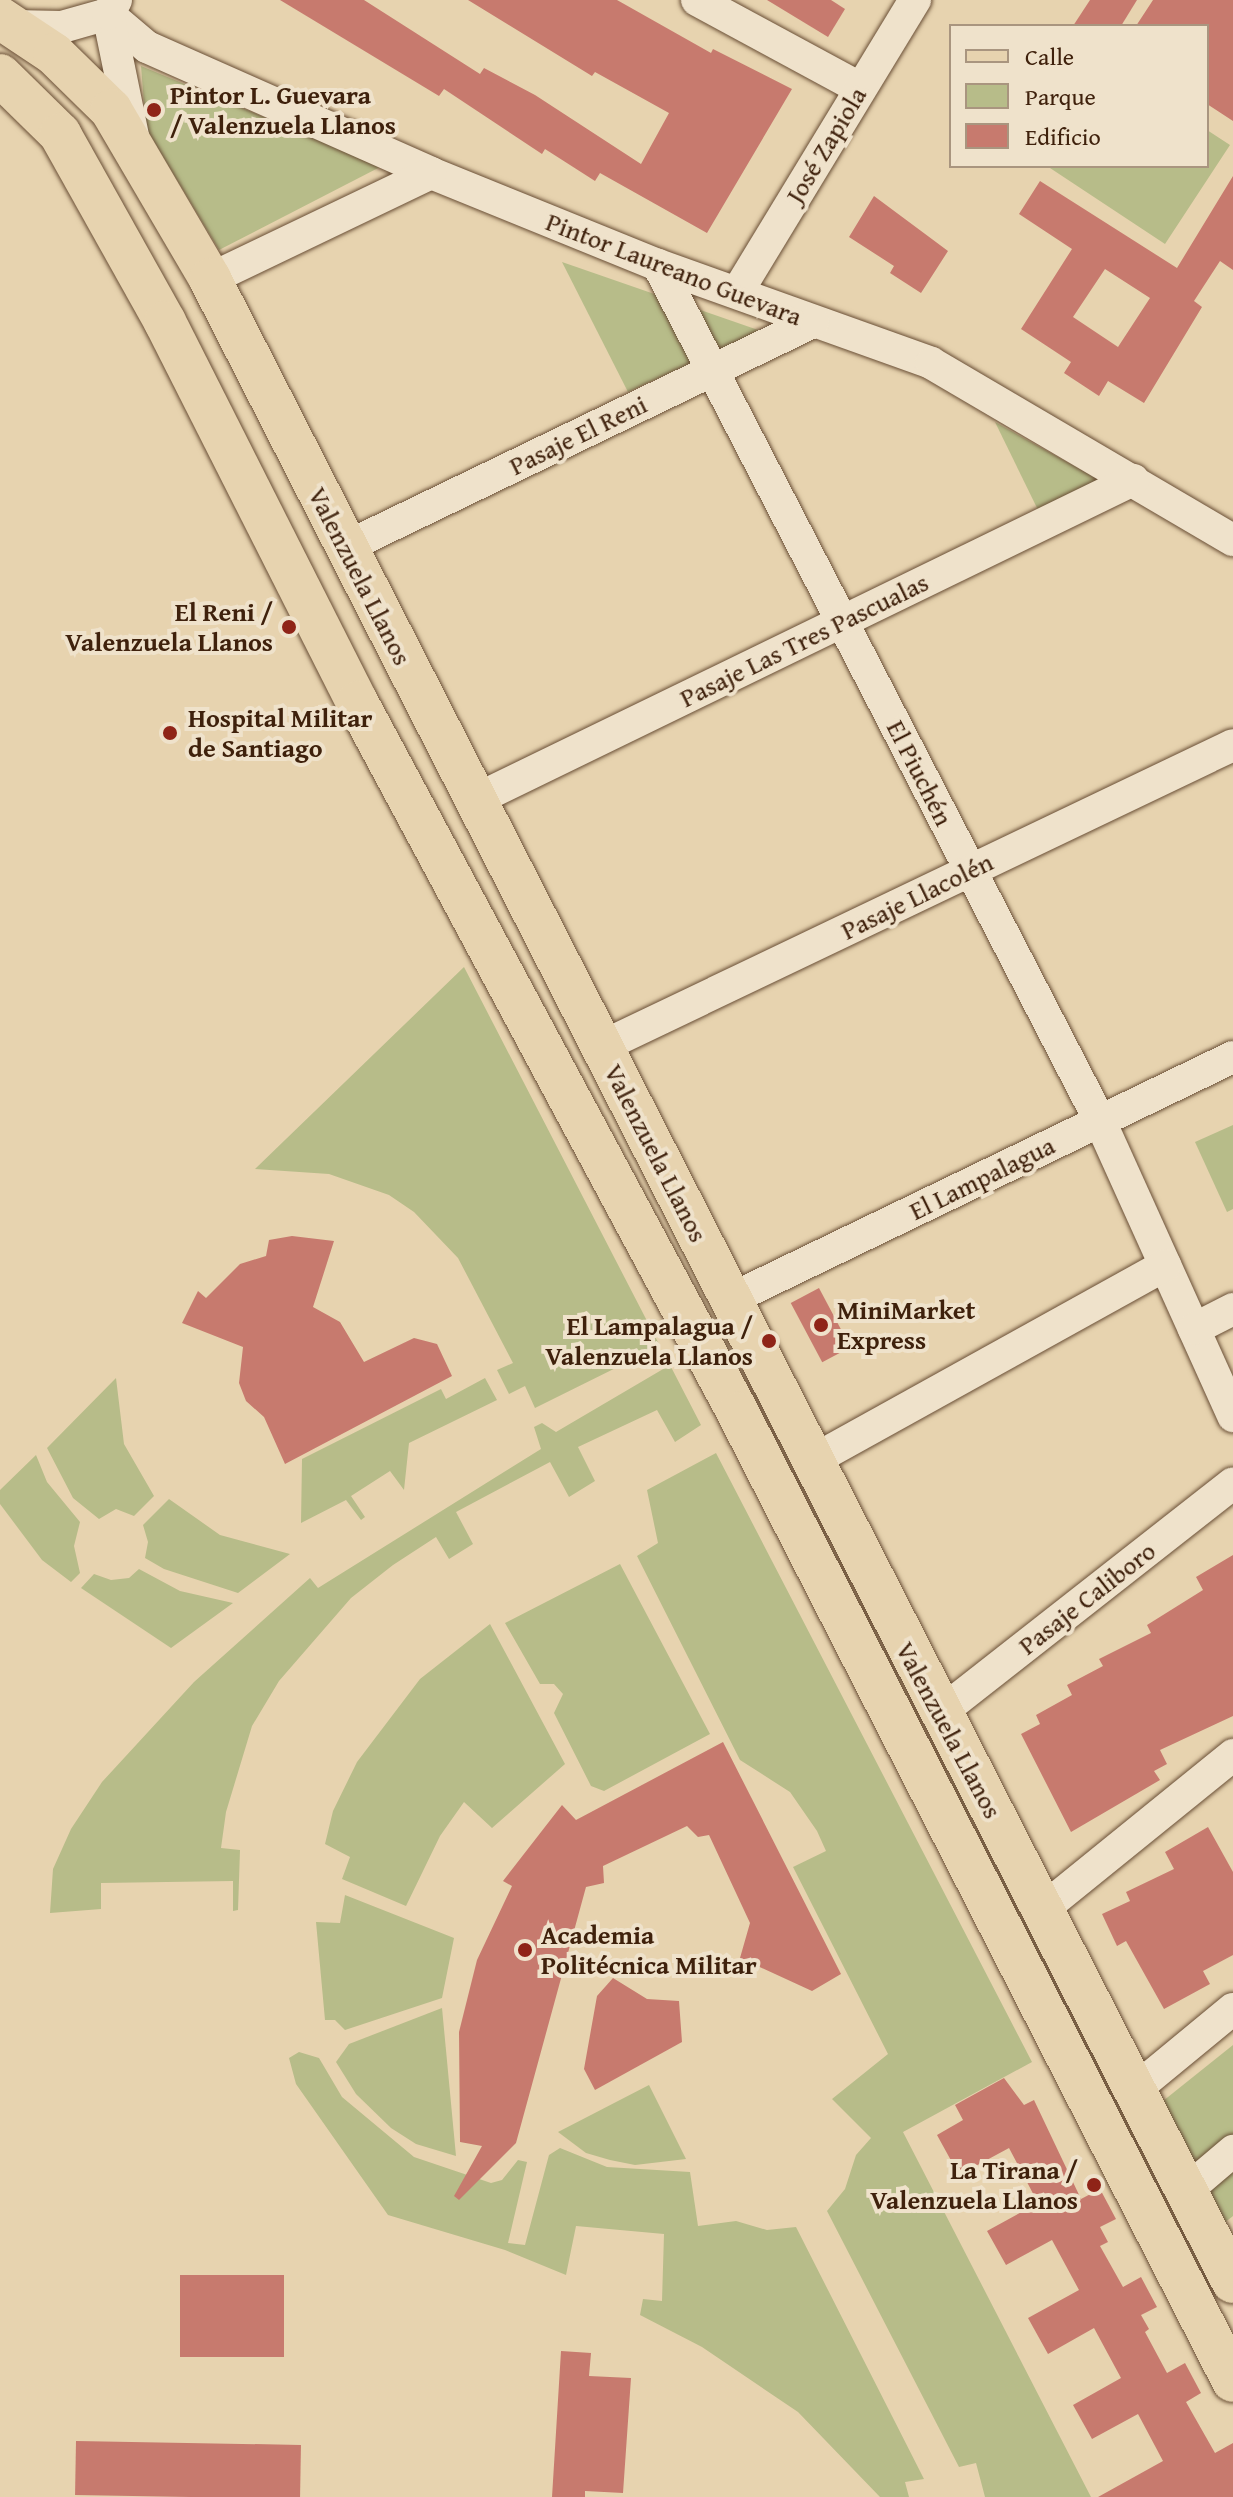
<!DOCTYPE html>
<meta charset="utf-8">
<style>
body{margin:0}
#map{position:relative;width:1233px;height:2497px;overflow:hidden;background:#e7d3af;font-family:"Gentium Book Plus",serif}
div>[style]{position:absolute}
.green>*{inset:0;background:#b7bc89}
.building>*{inset:0;background:#c77a6e;transform-origin:0 0}
.roads{filter:drop-shadow(0 0 2px #694e35) drop-shadow(0 0 2px #694e35)}
.minor>*{height:32px;margin:-16px;padding:0 16px;transform-origin:16px;border-radius:16px;background:#efe2cb}
.major>*{height:42px;margin:-21px;padding:0 21px;transform-origin:21px;border-radius:21px;background:#e7d3af}
.dots>*{width:22px;height:22px;translate:-50% -50%;box-sizing:border-box;border:4px solid #efe2cb;border-radius:50%}
span{translate:-50% -50%;white-space:nowrap;text-align:center;line-height:1.15;-webkit-text-stroke:8px #efe2cb;paint-order:stroke}
.poi-label{font-size:26px;color:#3f210c;font-weight:700}
.left{translate:0 -50%;text-align:left}
.right{translate:-100% -50%;text-align:right}
.street-label{font-size:26px;color:#3f210c}
.legend{position:absolute;left:949px;top:24px;width:260px;height:144px;box-sizing:border-box;background:#efe2cb;border:2px solid #a9957f;margin:0;padding:10px 14px;list-style:none;font-size:24px;color:#3f210c}
.legend li{display:flex;align-items:center;gap:16px;height:40px}
.legend b{width:40px;border:2px solid #a9957f}
</style>
<div id="map">
<div class="green">
<i style="clip-path:polygon(141px 66px,382px 166px,219px 250px,146px 128px)"></i>
<i style="clip-path:polygon(1207px 130px,1230px 145px,1165px 244px,1050px 168px,1207px 166px)"></i>
<i style="clip-path:polygon(562px 262px,761px 331px,628px 392px)"></i>
<i style="clip-path:polygon(995px 422px,1101px 481px,1039px 512px)"></i>
<i style="clip-path:polygon(464px 967px,660px 1346px,535px 1408px,525px 1386px,509px 1394px,497px 1370px,513px 1363px,458px 1258px,414px 1212px,389px 1195px,329px 1174px,255px 1169px)"></i>
<i style="clip-path:polygon(1233px 1125px,1233px 1209px,1227px 1212px,1195px 1142px)"></i>
<i style="clip-path:polygon(670px 1365px,701px 1425px,675px 1442px,657px 1410px,578px 1447px,595px 1481px,569px 1497px,550px 1462px,456px 1512px,473px 1544px,449px 1559px,436px 1537px,393px 1565px,351px 1598px,279px 1681px,252px 1726px,226px 1812px,221px 1848px,240px 1850px,238px 1910px,233px 1911px,233px 1881px,101px 1883px,101px 1909px,50px 1913px,53px 1869px,71px 1829px,102px 1782px,194px 1682px,310px 1578px,318px 1588px,541px 1449px,534px 1427px,542px 1423px,556px 1432px)"></i>
<i style="clip-path:polygon(116px 1378px,124px 1444px,154px 1496px,134px 1516px,116px 1509px,99px 1519px,73px 1498px,47px 1448px)"></i>
<i style="clip-path:polygon(485px 1378px,497px 1400px,409px 1443px,404px 1490px,390px 1471px,351px 1496px,365px 1517px,361px 1520px,346px 1500px,301px 1523px,302px 1459px,441px 1389px,446px 1399px)"></i>
<i style="clip-path:polygon(716px 1453px,1032px 2062px,903px 2132px,1091px 2497px,985px 2497px,976px 2463px,959px 2467px,827px 2211px,845px 2189px,856px 2155px,871px 2138px,832px 2099px,888px 2054px,793px 1867px,826px 1851px,817px 1831px,790px 1792px,740px 1760px,637px 1556px,658px 1543px,647px 1490px)"></i>
<i style="clip-path:polygon(36px 1455px,47px 1482px,80px 1522px,74px 1546px,80px 1573px,71px 1582px,42px 1560px,0 1504px,0 1490px)"></i>
<i style="clip-path:polygon(169px 1499px,220px 1535px,290px 1554px,238px 1593px,164px 1569px,145px 1558px,148px 1542px,143px 1525px)"></i>
<i style="clip-path:polygon(620px 1564px,710px 1734px,604px 1791px,591px 1786px,554px 1713px,563px 1694px,554px 1684px,540px 1684px,505px 1623px)"></i>
<i style="clip-path:polygon(139px 1569px,180px 1591px,233px 1603px,171px 1648px,81px 1588px,94px 1574px,111px 1580px,129px 1578px)"></i>
<i style="clip-path:polygon(490px 1624px,565px 1764px,492px 1828px,464px 1802px,440px 1836px,406px 1906px,342px 1879px,350px 1857px,325px 1844px,333px 1811px,357px 1762px,420px 1679px)"></i>
<i style="clip-path:polygon(345px 1895px,454px 1938px,442px 1998px,345px 2030px,335px 2020px,325px 2020px,316px 1922px,340px 1923px)"></i>
<i style="clip-path:polygon(442px 2008px,456px 2156px,416px 2144px,391px 2128px,356px 2094px,336px 2062px,349px 2044px)"></i>
<i style="clip-path:polygon(1233px 2045px,1233px 2216px,1209px 2235px,1148px 2113px)"></i>
<i style="clip-path:polygon(299px 2052px,319px 2058px,342px 2097px,414px 2157px,491px 2183px,502px 2180px,518px 2160px,527px 2162px,508px 2243px,525px 2245px,549px 2155px,560px 2148px,607px 2167px,690px 2172px,698px 2226px,736px 2221px,767px 2230px,796px 2227px,924px 2479px,905px 2482px,909px 2497px,880px 2497px,798px 2412px,702px 2347px,640px 2315px,643px 2299px,662px 2301px,664px 2234px,576px 2226px,566px 2275px,505px 2250px,388px 2215px,296px 2084px,289px 2058px)"></i>
<i style="clip-path:polygon(649px 2085px,686px 2159px,635px 2165px,610px 2160px,586px 2153px,558px 2132px)"></i>
</div>
<div class="building">
<i style="clip-path:polygon(280px 0,364px 0,480px 74px,484px 68px,535px 95px,641px 164px,669px 113px,595px 72px,592px 76px,468px 0,617px 0,711px 53px,713px 49px,792px 89px,707px 233px,600px 173px,595px 181px,545px 149px,542px 154px,444px 89px,439px 96px)"></i>
<i style="clip-path:polygon(767px 0,831px 0,845px 9px,828px 37px)"></i>
<i style="clip-path:polygon(1090px 0,1137px 0,1121px 26px,1073px 26px)"></i>
<i style="clip-path:polygon(1153px 0,1233px 0,1233px 121px,1207px 104px,1207px 26px,1136px 26px)"></i>
<i style="clip-path:polygon(evenodd,1233px 176px,1233px 270px,1220px 261px,1194px 301px,1202px 307px,1144px 403px,1108px 381px,1099px 396px,1064px 373px,1071px 362px,1021px 329px,1072px 249px,1019px 214px,1040px 181px,1177px 268px,1233px 176px,1105px 269px,1150px 298px,1118px 347px,1073px 317px,1105px 269px)"></i>
<i style="clip-path:polygon(874px 196px,948px 251px,921px 293px,890px 273px,894px 266px,849px 237px)"></i>
<i style="clip-path:polygon(292px 1236px,334px 1241px,313px 1307px,340px 1322px,364px 1362px,414px 1338px,437px 1344px,452px 1376px,285px 1464px,264px 1417px,246px 1401px,239px 1383px,243px 1347px,182px 1323px,198px 1291px,206px 1298px,240px 1264px,266px 1256px,269px 1240px)"></i>
<i style="left:819px;top:1288px;width:67px;height:32px;rotate:62deg"></i>
<i style="clip-path:polygon(1233px 1555px,1233px 1716px,1160px 1750px,1167px 1764px,1154px 1771px,1160px 1780px,1071px 1832px,1021px 1734px,1040px 1724px,1036px 1715px,1072px 1695px,1067px 1685px,1103px 1666px,1099px 1659px,1151px 1633px,1147px 1625px,1203px 1590px,1196px 1577px)"></i>
<i style="clip-path:polygon(723px 1742px,841px 1974px,812px 1991px,740px 1958px,750px 1923px,709px 1835px,698px 1837px,687px 1826px,603px 1866px,604px 1883px,586px 1887px,516px 2143px,459px 2200px,454px 2196px,482px 2146px,460px 2142px,459px 2032px,477px 1960px,512px 1886px,503px 1881px,562px 1805px,576px 1820px)"></i>
<i style="clip-path:polygon(1208px 1827px,1233px 1872px,1233px 1955px,1203px 1971px,1210px 1984px,1164px 2009px,1126px 1941px,1117px 1946px,1102px 1914px,1130px 1901px,1126px 1892px,1174px 1869px,1165px 1852px)"></i>
<i style="clip-path:polygon(613px 1978px,647px 1999px,679px 2001px,682px 2042px,595px 2090px,584px 2069px,597px 1996px)"></i>
<i style="clip-path:polygon(1004px 2078px,1024px 2105px,1034px 2100px,1081px 2199px,1100px 2189px,1116px 2219px,1100px 2227px,1108px 2242px,1100px 2246px,1123px 2287px,1141px 2277px,1157px 2307px,1141px 2315px,1149px 2329px,1145px 2332px,1167px 2373px,1185px 2363px,1201px 2393px,1186px 2402px,1215px 2453px,1233px 2443px,1233px 2497px,1098px 2497px,1163px 2461px,1138px 2414px,1092px 2439px,1073px 2405px,1121px 2378px,1094px 2328px,1048px 2354px,1028px 2318px,1079px 2290px,1052px 2240px,1006px 2265px,987px 2231px,1038px 2203px,1009px 2148px,959px 2175px,937px 2135px,963px 2120px,955px 2105px)"></i>
<i style="left:284px;top:2275px;width:82px;height:104px;rotate:90deg"></i>
<i style="clip-path:polygon(561px 2351px,591px 2353px,589px 2376px,631px 2378px,623px 2493px,585px 2491px,585px 2497px,552px 2497px)"></i>
<i style="left:76px;top:2441px;width:225px;height:54px;rotate:1deg"></i>
</div>
<div class="roads">
<div class="minor">
<i style="left:697px;top:0;width:185px;rotate:28.4deg"></i>
<i style="left:108px;top:14px;width:51px;rotate:40.2deg"></i>
<i style="left:147px;top:47px;width:311px;rotate:23.9deg"></i>
<i style="left:431px;top:173px;width:245px;rotate:22.1deg"></i>
<i style="left:658px;top:265px;width:290px;rotate:19.7deg"></i>
<i style="left:931px;top:363px;width:350px;rotate:30.4deg"></i>
<i style="left:108px;top:14px;width:125px;rotate:78.4deg"></i>
<i style="left:13px;top:26px;width:49px;rotate:1.2deg"></i>
<i style="left:62px;top:27px;width:48px;rotate:-15.8deg"></i>
<i style="left:108px;top:14px;width:16px;rotate:-60deg"></i>
<i style="left:658px;top:265px;width:963px;rotate:62.69deg"></i>
<i style="left:1100px;top:1121px;width:324px;rotate:65.7deg"></i>
<i style="left:210px;top:279px;width:245px;rotate:-25.6deg"></i>
<i style="left:738px;top:291px;width:341px;rotate:-58.7deg"></i>
<i style="left:344px;top:548px;width:521px;rotate:-25.73deg"></i>
<i style="left:475px;top:800px;width:732px;rotate:-25.93deg"></i>
<i style="left:601px;top:1047px;width:700px;rotate:-25.54deg"></i>
<i style="left:731px;top:1299px;width:557px;rotate:-25.74deg"></i>
<i style="left:1194px;top:1329px;width:44px;rotate:-27.1deg"></i>
<i style="left:810px;top:1462px;width:406px;rotate:-29deg"></i>
<i style="left:940px;top:1713px;width:372px;rotate:-38.1deg"></i>
<i style="left:1043px;top:1909px;width:245px;rotate:-39deg"></i>
<i style="left:1137px;top:2088px;width:124px;rotate:-39.5deg"></i>
<i style="left:1186px;top:2191px;width:62px;rotate:-40.4deg"></i>
</div>
<div class="major">
<i style="left:0;top:18px;width:65px;rotate:33.7deg"></i>
<i style="left:54px;top:54px;width:80px;rotate:44.5deg"></i>
<i style="left:111px;top:110px;width:196px;rotate:59.6deg"></i>
<i style="left:210px;top:279px;width:2249px;rotate:62.95deg"></i>
<i style="left:0;top:75px;width:84px;rotate:44.5deg"></i>
<i style="left:60px;top:134px;width:215px;rotate:60.8deg"></i>
<i style="left:165px;top:322px;width:426px;rotate:63.2deg"></i>
<i style="left:357px;top:702px;width:807px;rotate:61.81deg"></i>
<i style="left:738px;top:1413px;width:1087px;rotate:62.92deg"></i>
</div>
</div>
<div class="dots">
<i style="left:154px;top:110px;background:#8f2418"></i>
<i style="left:289px;top:627px;background:#8f2418"></i>
<i style="left:170px;top:733px;background:#8f2418"></i>
<i style="left:821px;top:1325px;background:#8f2418"></i>
<i style="left:769px;top:1341px;background:#8f2418"></i>
<i style="left:525px;top:1950px;background:#8f2418"></i>
<i style="left:1094px;top:2185px;background:#8f2418"></i>
</div>
<div class="poi-label">
<span class="left" style="left:170px;top:110px">Pintor L. Guevara<br>/ Valenzuela Llanos</span>
<span class="right" style="left:273px;top:627px">El Reni /<br>Valenzuela Llanos</span>
<span class="left" style="left:188px;top:733px">Hospital Militar<br>de Santiago</span>
<span class="left" style="left:837px;top:1325px">MiniMarket<br>Express</span>
<span class="right" style="left:753px;top:1341px">El Lampalagua /<br>Valenzuela Llanos</span>
<span class="left" style="left:541px;top:1950px">Academia<br>Politécnica Militar</span>
<span class="right" style="left:1078px;top:2185px">La Tirana /<br>Valenzuela Llanos</span>
</div>
<div class="street-label">
<span style="left:826px;top:145px;rotate:-59deg">José Zapiola</span>
<span style="left:674px;top:269px;rotate:21deg">Pintor Laureano Guevara</span>
<span style="left:578px;top:435px;rotate:-26deg">Pasaje El Reni</span>
<span style="left:360px;top:576px;rotate:63deg">Valenzuela Llanos</span>
<span style="left:804px;top:640px;rotate:-26deg">Pasaje Las Tres Pascualas</span>
<span style="left:920px;top:773px;rotate:63deg">El Piuchén</span>
<span style="left:917px;top:896px;rotate:-26deg">Pasaje Llacolén</span>
<span style="left:656px;top:1153px;rotate:63deg">Valenzuela Llanos</span>
<span style="left:982px;top:1178px;rotate:-26deg">El Lampalagua</span>
<span style="left:1087px;top:1598px;rotate:-38deg">Pasaje Caliboro</span>
<span style="left:949px;top:1730px;rotate:62deg">Valenzuela Llanos</span>
</div>
<ul class="legend">
<li><b style="height:10px;background:#e7d3af"></b>Calle</li>
<li><b style="height:22px;background:#b7bc89"></b>Parque</li>
<li><b style="height:22px;background:#c77a6e"></b>Edificio</li>
</ul>
</div>
